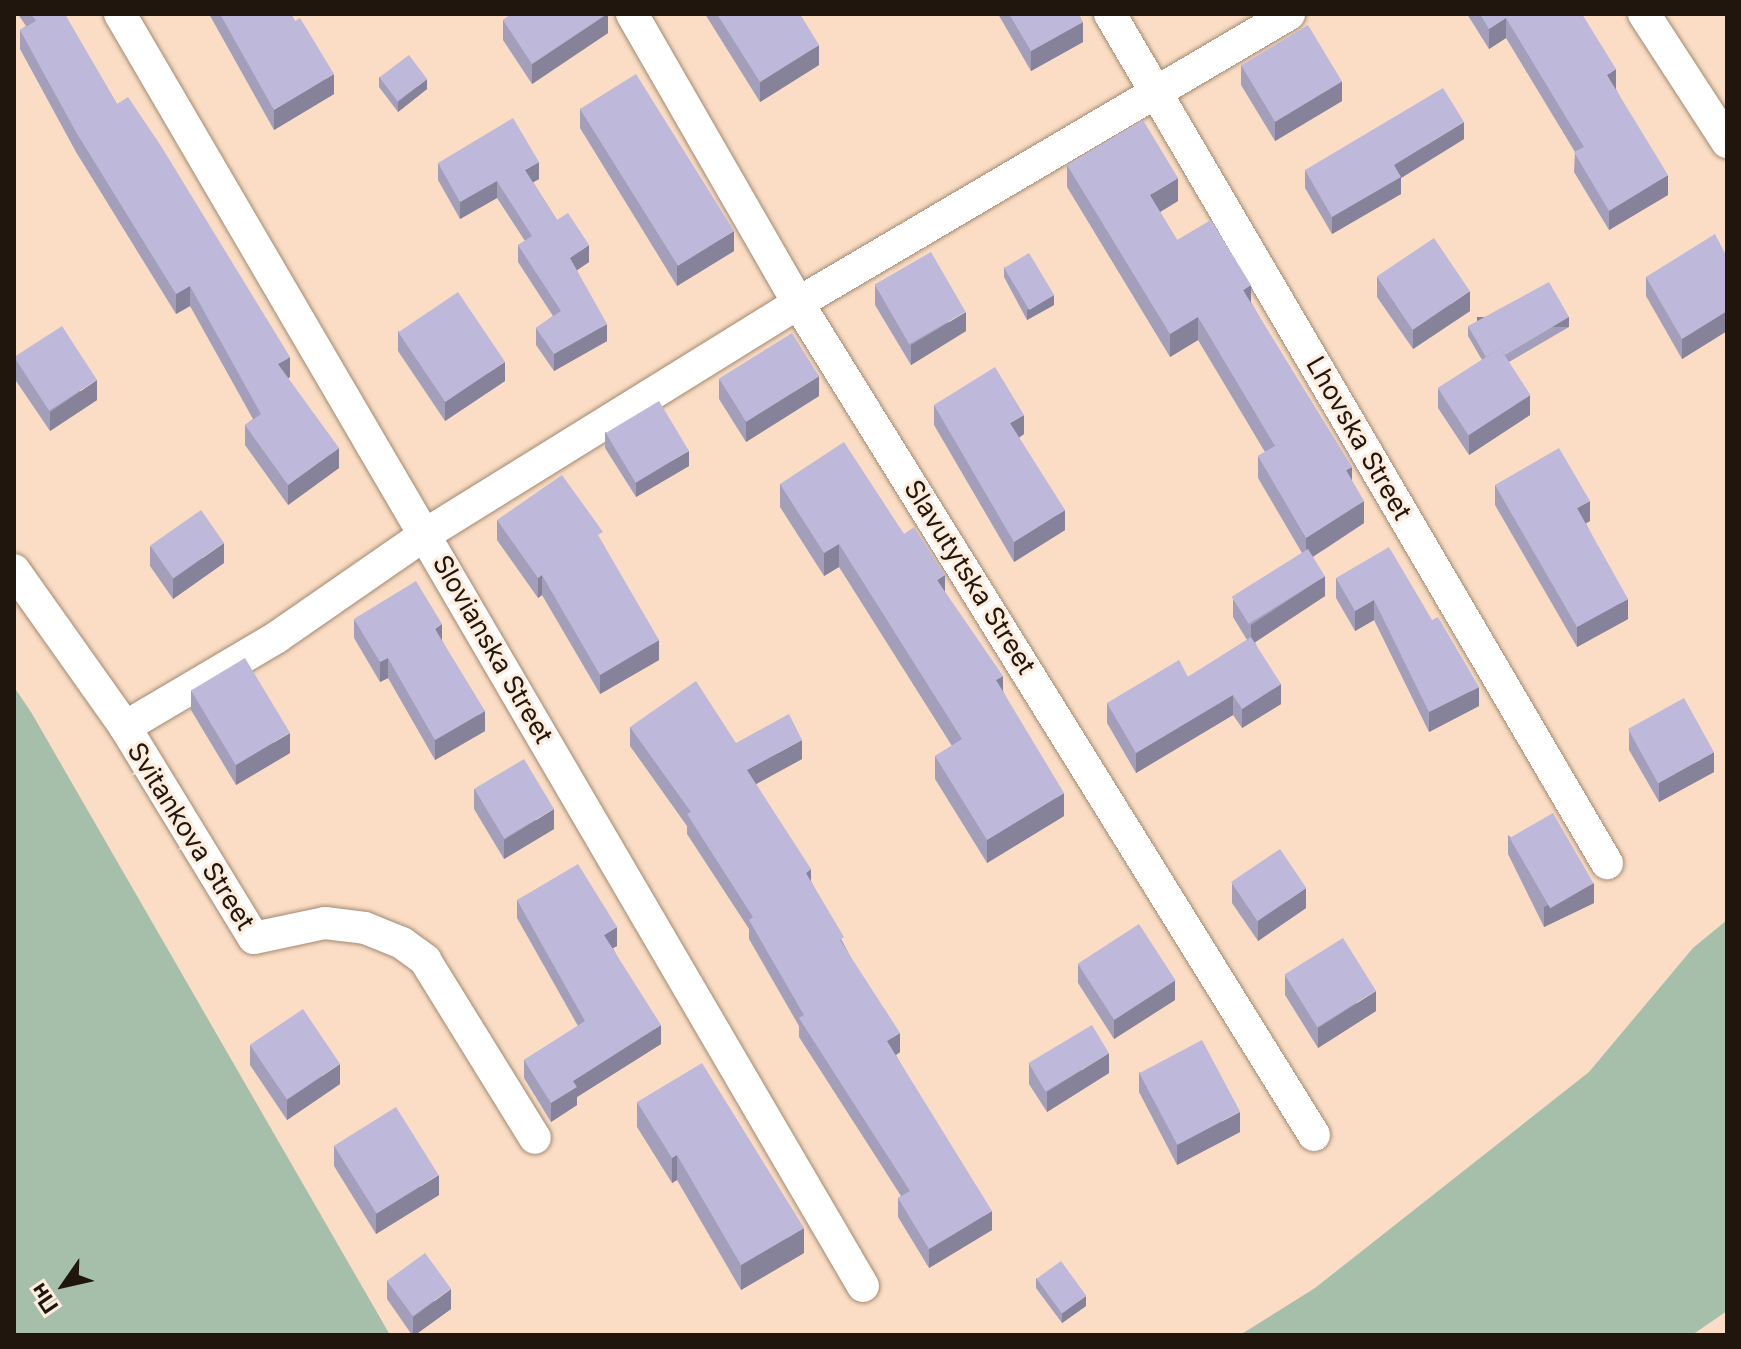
<!DOCTYPE html>
<meta charset="utf-8">
<style>
body{margin:0}
#map{position:relative;width:1741px;height:1349px;overflow:hidden;background:#faddc4;font-family:Inter,sans-serif}
div>[style]{position:absolute}
.green>*{inset:0;background:#a5bfaa}
.roads{filter:drop-shadow(0 0 2px #a38871) drop-shadow(0 0 2px #a38871)}
.street>*{height:32px;margin:-16px;padding:0 16px;transform-origin:16px;border-radius:16px;background:#fff}
.wall>*{inset:0;background:#a39fbb}
.shaded-wall>*{inset:0;background:#858299;transform-origin:0 0}
.building>*{inset:0;background:#beb9da;transform-origin:0 0}
span{translate:-50% -50%;white-space:nowrap;text-align:center;line-height:1.15;-webkit-text-stroke:6px #feecdd;paint-order:stroke}
.street-label{font-size:26px;color:#20160d}
.frame{position:absolute;inset:0;border:16px solid #20160d;pointer-events:none}
.north{position:absolute;left:24px;top:1245px;width:80px;height:80px;-webkit-text-stroke:6px #feecdd;paint-order:stroke;rotate:236deg;font-size:22px;font-weight:700;line-height:32px;text-align:center;color:#20160d}
.north::after{content:'';display:block;margin:auto;width:28px;height:36px;background:#20160d;clip-path:polygon(50% 0,100% 100%,50% 72%,0 100%)}
</style>
<div id="map">
<div class="green">
<i style="clip-path:polygon(14px 687px,31px 712px,390px 1335px,14px 1335px)"></i>
<i style="clip-path:polygon(1727px 920px,1727px 1311px,1692px 1335px,1240px 1335px,1315px 1288px,1589px 1072px,1693px 948px)"></i>
</div>
<div class="roads">
<div class="street">
<i style="left:120px;top:14px;width:1473px;rotate:59.71deg"></i>
<i style="left:632px;top:14px;width:333px;rotate:60.1deg"></i>
<i style="left:798px;top:303px;width:979px;rotate:58.19deg"></i>
<i style="left:1110px;top:14px;width:984px;rotate:59.66deg"></i>
<i style="left:1644px;top:14px;width:153px;rotate:57deg"></i>
<i style="left:14px;top:570px;width:192px;rotate:54.7deg"></i>
<i style="left:125px;top:727px;width:247px;rotate:58.6deg"></i>
<i style="left:254px;top:938px;width:73px;rotate:-11.9deg"></i>
<i style="left:325px;top:923px;width:40px;rotate:7.1deg"></i>
<i style="left:365px;top:928px;width:40px;rotate:22deg"></i>
<i style="left:402px;top:943px;width:29px;rotate:36deg"></i>
<i style="left:425px;top:960px;width:209px;rotate:58.3deg"></i>
<i style="left:125px;top:727px;width:177px;rotate:-30.6deg"></i>
<i style="left:277px;top:637px;width:181px;rotate:-34.7deg"></i>
<i style="left:426px;top:534px;width:438px;rotate:-31.8deg"></i>
<i style="left:798px;top:303px;width:570px;rotate:-30.48deg"></i>
</div>
</div>
<div class="wall">
<i style="clip-path:polygon(18px 14px,64px 14px,117px 104px,290px 377px,288px 378px,339px 468px,288px 505px,245px 445px,245px 425px,253px 419px,190px 306px,176px 314px,76px 152px,20px 49px,20px 30px,26px 26px)"></i>
<i style="clip-path:polygon(209px 14px,291px 14px,334px 94px,274px 130px)"></i>
<i style="clip-path:polygon(508px 14px,608px 14px,608px 33px,532px 84px,503px 40px,503px 20px,509px 16px)"></i>
<i style="clip-path:polygon(705px 14px,800px 14px,819px 65px,760px 102px)"></i>
<i style="clip-path:polygon(998px 14px,1079px 14px,1083px 42px,1031px 71px)"></i>
<i style="clip-path:polygon(1467px 14px,1582px 14px,1616px 89px,1668px 195px,1609px 230px,1574px 172px,1575px 152px,1506px 38px,1489px 49px)"></i>
<i style="clip-path:polygon(1241px 65px,1342px 101px,1275px 141px,1241px 85px)"></i>
<i style="clip-path:polygon(379px 77px,427px 89px,398px 112px,379px 87px)"></i>
<i style="clip-path:polygon(580px 108px,734px 251px,677px 286px,580px 128px)"></i>
<i style="clip-path:polygon(1464px 139px,1401px 178px,1401px 194px,1332px 234px,1305px 188px,1305px 170px)"></i>
<i style="clip-path:polygon(438px 163px,539px 179px,533px 182px,557px 220px,589px 262px,577px 270px,607px 341px,554px 371px,536px 345px,536px 328px,553px 316px,518px 262px,518px 245px,525px 241px,497px 198px,460px 219px,438px 180px)"></i>
<i style="clip-path:polygon(1067px 165px,1178px 201px,1160px 212px,1177px 240px,1251px 302px,1352px 481px,1364px 523px,1313px 557px,1325px 596px,1255px 642px,1281px 704px,1242px 728px,1233px 715px,1136px 773px,1107px 723px,1107px 703px,1188px 677px,1247px 640px,1233px 617px,1233px 598px,1302px 553px,1258px 478px,1258px 456px,1265px 452px,1198px 340px,1170px 357px,1067px 187px)"></i>
<i style="clip-path:polygon(1727px 257px,1727px 331px,1682px 359px,1646px 296px,1646px 277px)"></i>
<i style="clip-path:polygon(1004px 267px,1054px 305px,1027px 320px,1004px 277px)"></i>
<i style="clip-path:polygon(1377px 277px,1470px 311px,1413px 349px,1377px 297px)"></i>
<i style="clip-path:polygon(875px 285px,966px 331px,911px 365px,875px 305px)"></i>
<i style="clip-path:polygon(1468px 326px,1569px 327px,1509px 362px,1530px 415px,1469px 455px,1438px 408px,1438px 388px,1482px 360px,1468px 336px)"></i>
<i style="clip-path:polygon(398px 331px,505px 381px,445px 421px,398px 351px)"></i>
<i style="clip-path:polygon(14px 357px,97px 400px,50px 431px,14px 378px)"></i>
<i style="clip-path:polygon(719px 379px,819px 396px,746px 442px,719px 399px)"></i>
<i style="clip-path:polygon(934px 405px,1024px 434px,1019px 438px,1065px 530px,1014px 562px,934px 425px)"></i>
<i style="clip-path:polygon(605px 432px,689px 466px,636px 497px,605px 448px)"></i>
<i style="clip-path:polygon(780px 484px,904px 534px,945px 592px,1003px 691px,1064px 816px,987px 863px,935px 779px,935px 756px,952px 746px,839px 567px,824px 576px,780px 507px)"></i>
<i style="clip-path:polygon(1495px 485px,1590px 521px,1586px 523px,1628px 619px,1577px 647px,1495px 505px)"></i>
<i style="clip-path:polygon(497px 520px,603px 544px,659px 660px,600px 694px,542px 595px,538px 598px,497px 540px)"></i>
<i style="clip-path:polygon(150px 546px,224px 563px,173px 599px,150px 566px)"></i>
<i style="clip-path:polygon(1336px 578px,1432px 620px,1479px 706px,1429px 732px,1374px 620px,1355px 631px,1336px 598px)"></i>
<i style="clip-path:polygon(354px 619px,442px 640px,485px 731px,435px 760px,388px 678px,380px 682px,354px 638px)"></i>
<i style="clip-path:polygon(191px 690px,290px 753px,236px 785px,191px 710px)"></i>
<i style="clip-path:polygon(630px 727px,736px 743px,802px 759px,756px 784px,811px 881px,900px 1052px,896px 1055px,992px 1230px,929px 1268px,898px 1217px,898px 1198px,901px 1196px,799px 1037px,799px 1026px,749px 939px,749px 929px,687px 834px,687px 826px,630px 746px)"></i>
<i style="clip-path:polygon(1629px 730px,1714px 772px,1659px 802px,1629px 750px)"></i>
<i style="clip-path:polygon(474px 789px,554px 829px,504px 859px,474px 809px)"></i>
<i style="clip-path:polygon(1508px 835px,1594px 903px,1544px 927px,1508px 854px)"></i>
<i style="clip-path:polygon(1232px 883px,1306px 908px,1258px 941px,1232px 903px)"></i>
<i style="clip-path:polygon(517px 900px,617px 946px,613px 948px,661px 1044px,577px 1097px,577px 1105px,551px 1122px,524px 1078px,524px 1060px,578px 1026px,517px 918px)"></i>
<i style="clip-path:polygon(1078px 964px,1175px 1000px,1114px 1039px,1078px 983px)"></i>
<i style="clip-path:polygon(1285px 975px,1376px 1011px,1318px 1048px,1285px 995px)"></i>
<i style="clip-path:polygon(250px 1045px,340px 1084px,287px 1120px,250px 1065px)"></i>
<i style="clip-path:polygon(1029px 1064px,1109px 1073px,1047px 1112px,1029px 1084px)"></i>
<i style="clip-path:polygon(1139px 1072px,1240px 1132px,1177px 1165px,1139px 1092px)"></i>
<i style="clip-path:polygon(637px 1102px,804px 1253px,741px 1290px,677px 1180px,672px 1183px,637px 1127px)"></i>
<i style="clip-path:polygon(334px 1146px,439px 1195px,376px 1234px,334px 1166px)"></i>
<i style="clip-path:polygon(1036px 1278px,1086px 1306px,1062px 1323px,1036px 1288px)"></i>
<i style="clip-path:polygon(387px 1280px,451px 1309px,415px 1335px,412px 1335px,387px 1299px)"></i>
</div>
<div class="shaded-wall">
<i style="clip-path:polygon(607px 14px,608px 14px,608px 33px,532px 84px,532px 64px)"></i>
<i style="clip-path:polygon(1506px 18px,1506px 38px,1489px 49px,1489px 29px)"></i>
<i style="clip-path:polygon(1083px 22px,1083px 42px,1031px 71px,1031px 51px)"></i>
<i style="clip-path:polygon(819px 45px,819px 65px,760px 102px,760px 82px)"></i>
<i style="clip-path:polygon(1616px 69px,1616px 89px,1607px 95px,1607px 75px)"></i>
<i style="clip-path:polygon(334px 74px,334px 94px,274px 130px,274px 110px)"></i>
<i style="clip-path:polygon(427px 79px,427px 89px,398px 112px,398px 102px)"></i>
<i style="clip-path:polygon(1342px 81px,1342px 101px,1275px 141px,1275px 122px)"></i>
<i style="clip-path:polygon(1464px 122px,1464px 139px,1401px 178px,1401px 194px,1332px 234px,1332px 217px,1394px 165px)"></i>
<i style="clip-path:polygon(539px 162px,539px 179px,525px 187px,525px 170px)"></i>
<i style="clip-path:polygon(1668px 175px,1668px 195px,1609px 230px,1609px 211px)"></i>
<i style="clip-path:polygon(1178px 178px,1178px 201px,1150px 218px,1150px 195px)"></i>
<i style="clip-path:polygon(497px 181px,497px 198px,460px 219px,460px 202px)"></i>
<i style="clip-path:polygon(734px 231px,734px 251px,677px 286px,677px 266px)"></i>
<i style="clip-path:polygon(589px 245px,589px 262px,570px 275px,570px 258px)"></i>
<i style="clip-path:polygon(1251px 285px,1251px 308px,1243px 290px)"></i>
<i style="clip-path:polygon(190px 286px,190px 306px,176px 314px,176px 294px)"></i>
<i style="clip-path:polygon(1470px 291px,1470px 311px,1413px 349px,1413px 330px)"></i>
<i style="clip-path:polygon(1054px 295px,1054px 305px,1027px 320px,1027px 310px)"></i>
<i style="clip-path:polygon(1727px 311px,1727px 331px,1682px 359px,1682px 339px)"></i>
<i style="clip-path:polygon(966px 312px,966px 331px,911px 365px,911px 345px)"></i>
<i style="clip-path:polygon(1198px 317px,1198px 340px,1170px 357px,1170px 334px)"></i>
<i style="left:1569px;top:317px;width:10px;height:92px;rotate:90deg"></i>
<i style="clip-path:polygon(607px 324px,607px 341px,554px 371px,554px 354px)"></i>
<i style="clip-path:polygon(290px 357px,290px 377px,278px 384px,278px 364px)"></i>
<i style="clip-path:polygon(505px 362px,505px 381px,445px 421px,445px 401px)"></i>
<i style="clip-path:polygon(819px 376px,819px 396px,746px 442px,746px 422px)"></i>
<i style="clip-path:polygon(97px 380px,97px 400px,50px 431px,50px 412px)"></i>
<i style="clip-path:polygon(1530px 395px,1530px 415px,1469px 455px,1469px 435px)"></i>
<i style="clip-path:polygon(1024px 415px,1024px 434px,1010px 443px,1010px 423px)"></i>
<i style="clip-path:polygon(339px 448px,339px 468px,288px 505px,288px 485px)"></i>
<i style="clip-path:polygon(689px 451px,689px 466px,636px 497px,636px 481px)"></i>
<i style="clip-path:polygon(1352px 467px,1352px 490px,1346px 470px)"></i>
<i style="clip-path:polygon(1364px 501px,1364px 523px,1306px 561px,1306px 538px)"></i>
<i style="clip-path:polygon(1590px 501px,1590px 521px,1577px 528px,1577px 508px)"></i>
<i style="clip-path:polygon(1065px 510px,1065px 530px,1014px 562px,1014px 542px)"></i>
<i style="clip-path:polygon(224px 543px,224px 563px,173px 599px,173px 579px)"></i>
<i style="clip-path:polygon(839px 544px,839px 567px,824px 576px,824px 553px)"></i>
<i style="clip-path:polygon(542px 575px,542px 595px,538px 598px,538px 578px)"></i>
<i style="clip-path:polygon(945px 575px,945px 598px,937px 580px)"></i>
<i style="clip-path:polygon(1325px 576px,1325px 596px,1251px 645px,1251px 625px)"></i>
<i style="clip-path:polygon(1628px 599px,1628px 619px,1577px 647px,1577px 627px)"></i>
<i style="clip-path:polygon(1374px 600px,1374px 620px,1355px 631px,1355px 611px)"></i>
<i style="clip-path:polygon(442px 624px,442px 644px,435px 629px)"></i>
<i style="clip-path:polygon(659px 640px,659px 660px,600px 694px,600px 675px)"></i>
<i style="clip-path:polygon(388px 658px,388px 678px,380px 682px,380px 662px)"></i>
<i style="clip-path:polygon(1003px 676px,1003px 699px,996px 680px)"></i>
<i style="clip-path:polygon(1281px 684px,1281px 704px,1242px 728px,1242px 709px)"></i>
<i style="clip-path:polygon(1479px 687px,1479px 706px,1429px 732px,1429px 712px)"></i>
<i style="clip-path:polygon(1233px 695px,1233px 715px,1136px 773px,1136px 753px)"></i>
<i style="clip-path:polygon(485px 711px,485px 731px,435px 760px,435px 740px)"></i>
<i style="clip-path:polygon(290px 733px,290px 753px,236px 785px,236px 765px)"></i>
<i style="clip-path:polygon(802px 740px,802px 759px,747px 789px,747px 770px)"></i>
<i style="clip-path:polygon(1714px 752px,1714px 772px,1659px 802px,1659px 783px)"></i>
<i style="clip-path:polygon(1064px 793px,1064px 816px,987px 863px,987px 840px)"></i>
<i style="clip-path:polygon(554px 809px,554px 829px,504px 859px,504px 840px)"></i>
<i style="clip-path:polygon(811px 869px,811px 889px,806px 873px)"></i>
<i style="clip-path:polygon(1594px 883px,1594px 903px,1544px 927px,1544px 907px)"></i>
<i style="clip-path:polygon(1306px 888px,1306px 908px,1258px 941px,1258px 921px)"></i>
<i style="clip-path:polygon(617px 927px,617px 946px,604px 953px,604px 935px)"></i>
<i style="clip-path:polygon(1175px 980px,1175px 1000px,1114px 1039px,1114px 1019px)"></i>
<i style="clip-path:polygon(1376px 991px,1376px 1011px,1318px 1048px,1318px 1028px)"></i>
<i style="clip-path:polygon(661px 1025px,661px 1044px,577px 1097px,577px 1105px,551px 1122px,551px 1103px,573px 1081px)"></i>
<i style="clip-path:polygon(900px 1033px,900px 1052px,887px 1061px,887px 1041px)"></i>
<i style="clip-path:polygon(1109px 1053px,1109px 1073px,1047px 1112px,1047px 1092px)"></i>
<i style="clip-path:polygon(340px 1064px,340px 1084px,287px 1120px,287px 1100px)"></i>
<i style="clip-path:polygon(1240px 1112px,1240px 1132px,1177px 1165px,1177px 1145px)"></i>
<i style="clip-path:polygon(677px 1155px,677px 1180px,672px 1183px,672px 1158px)"></i>
<i style="clip-path:polygon(439px 1175px,439px 1195px,376px 1234px,376px 1214px)"></i>
<i style="clip-path:polygon(992px 1211px,992px 1230px,929px 1268px,929px 1249px)"></i>
<i style="clip-path:polygon(804px 1228px,804px 1253px,741px 1290px,741px 1265px)"></i>
<i style="clip-path:polygon(451px 1289px,451px 1309px,415px 1335px,413px 1335px,413px 1317px)"></i>
<i style="clip-path:polygon(1086px 1296px,1086px 1306px,1062px 1323px,1062px 1313px)"></i>
</div>
<div class="building">
<i style="clip-path:polygon(31px 14px,65px 14px,117px 104px,128px 97px,161px 146px,290px 357px,278px 364px,339px 448px,288px 485px,245px 425px,261px 414px,190px 286px,176px 294px,76px 132px,20px 30px,36px 21px)"></i>
<i style="clip-path:polygon(220px 14px,291px 14px,295px 21px,300px 18px,334px 74px,274px 110px)"></i>
<i style="clip-path:polygon(512px 14px,607px 14px,532px 64px,503px 20px)"></i>
<i style="clip-path:polygon(717px 14px,800px 14px,819px 45px,760px 82px)"></i>
<i style="clip-path:polygon(1009px 14px,1079px 14px,1083px 22px,1031px 51px)"></i>
<i style="clip-path:polygon(1480px 14px,1582px 14px,1616px 69px,1607px 75px,1668px 175px,1609px 211px,1574px 152px,1584px 147px,1506px 18px,1489px 29px)"></i>
<i style="left:1308px;top:25px;width:66px;height:78px;rotate:59deg"></i>
<i style="left:409px;top:55px;width:30px;height:37px;rotate:53deg"></i>
<i style="left:636px;top:74px;width:185px;height:66px;rotate:58deg"></i>
<i style="clip-path:polygon(1443px 88px,1464px 122px,1394px 165px,1401px 177px,1332px 217px,1305px 170px)"></i>
<i style="clip-path:polygon(513px 118px,539px 162px,525px 170px,557px 220px,568px 213px,589px 245px,570px 258px,607px 324px,554px 354px,536px 328px,561px 311px,518px 245px,532px 236px,497px 181px,460px 202px,438px 163px)"></i>
<i style="clip-path:polygon(1143px 120px,1178px 178px,1150px 195px,1177px 240px,1211px 220px,1251px 285px,1243px 290px,1352px 467px,1346px 470px,1364px 501px,1306px 538px,1258px 456px,1275px 446px,1198px 317px,1170px 334px,1067px 165px)"></i>
<i style="clip-path:polygon(1715px 234px,1727px 257px,1727px 311px,1682px 339px,1646px 277px)"></i>
<i style="left:1434px;top:238px;width:64px;height:69px;rotate:56deg"></i>
<i style="left:931px;top:252px;width:69px;height:65px;rotate:60deg"></i>
<i style="left:1029px;top:253px;width:49px;height:29px;rotate:59deg"></i>
<i style="clip-path:polygon(1549px 282px,1569px 317px,1505px 355px,1500px 348px,1486px 357px,1468px 326px)"></i>
<i style="left:458px;top:292px;width:84px;height:72px;rotate:56deg"></i>
<i style="left:62px;top:326px;width:64px;height:57px;rotate:57deg"></i>
<i style="left:792px;top:333px;width:51px;height:86px;rotate:58deg"></i>
<i style="left:1500px;top:348px;width:56px;height:74px;rotate:57deg"></i>
<i style="clip-path:polygon(995px 367px,1024px 415px,1010px 423px,1065px 510px,1014px 542px,934px 405px)"></i>
<i style="left:659px;top:401px;width:58px;height:62px;rotate:59deg"></i>
<i style="clip-path:polygon(844px 442px,904px 534px,914px 527px,945px 575px,937px 580px,1003px 676px,996px 680px,1064px 793px,987px 840px,935px 756px,962px 739px,839px 544px,824px 553px,780px 484px)"></i>
<i style="clip-path:polygon(1559px 448px,1590px 501px,1577px 508px,1628px 599px,1577px 627px,1495px 485px)"></i>
<i style="clip-path:polygon(562px 475px,603px 532px,598px 535px,659px 640px,600px 675px,542px 575px,538px 578px,497px 520px)"></i>
<i style="left:201px;top:510px;width:40px;height:62px;rotate:55deg"></i>
<i style="clip-path:polygon(1389px 547px,1432px 620px,1438px 617px,1479px 687px,1429px 712px,1374px 600px,1355px 611px,1336px 578px)"></i>
<i style="left:1308px;top:549px;width:32px;height:90px;rotate:58deg"></i>
<i style="clip-path:polygon(416px 581px,442px 624px,435px 629px,485px 711px,435px 740px,388px 658px,380px 662px,354px 619px)"></i>
<i style="clip-path:polygon(1251px 637px,1281px 684px,1242px 709px,1233px 695px,1136px 753px,1107px 703px,1179px 660px,1188px 677px)"></i>
<i style="left:245px;top:658px;width:87px;height:63px;rotate:59deg"></i>
<i style="clip-path:polygon(696px 681px,736px 743px,789px 714px,802px 740px,747px 770px,811px 869px,806px 873px,844px 937px,840px 940px,900px 1033px,887px 1041px,992px 1211px,929px 1249px,898px 1198px,910px 1191px,799px 1018px,804px 1015px,749px 920px,753px 917px,687px 814px,691px 812px,630px 727px)"></i>
<i style="left:1684px;top:698px;width:62px;height:64px;rotate:61deg"></i>
<i style="left:524px;top:759px;width:58px;height:58px;rotate:59deg"></i>
<i style="left:1553px;top:813px;width:81px;height:50px;rotate:60deg"></i>
<i style="left:1280px;top:849px;width:47px;height:59px;rotate:56deg"></i>
<i style="clip-path:polygon(578px 864px,617px 927px,604px 935px,661px 1025px,573px 1081px,577px 1087px,551px 1103px,524px 1060px,585px 1021px,517px 900px)"></i>
<i style="left:1139px;top:924px;width:67px;height:73px;rotate:57deg"></i>
<i style="left:1343px;top:938px;width:62px;height:69px;rotate:58deg"></i>
<i style="left:303px;top:1009px;width:66px;height:64px;rotate:56deg"></i>
<i style="left:1092px;top:1025px;width:33px;height:74px;rotate:59deg"></i>
<i style="left:1202px;top:1040px;width:81px;height:71px;rotate:62deg"></i>
<i style="clip-path:polygon(702px 1063px,804px 1228px,741px 1265px,677px 1155px,672px 1158px,637px 1102px)"></i>
<i style="left:396px;top:1107px;width:80px;height:73px;rotate:58deg"></i>
<i style="left:425px;top:1253px;width:44px;height:47px;rotate:54deg"></i>
<i style="left:1061px;top:1261px;width:43px;height:30px;rotate:54deg"></i>
</div>
<div class="street-label">
<span style="left:1359px;top:438px;rotate:60deg">Lhovska Street</span>
<span style="left:970px;top:577px;rotate:58deg">Slavutytska Street</span>
<span style="left:493px;top:649px;rotate:60deg">Slovianska Street</span>
<span style="left:191px;top:836px;rotate:58deg">Svitankova Street</span>
</div>
<div class="frame"></div>
<div class="north">Пн</div>
</div>
